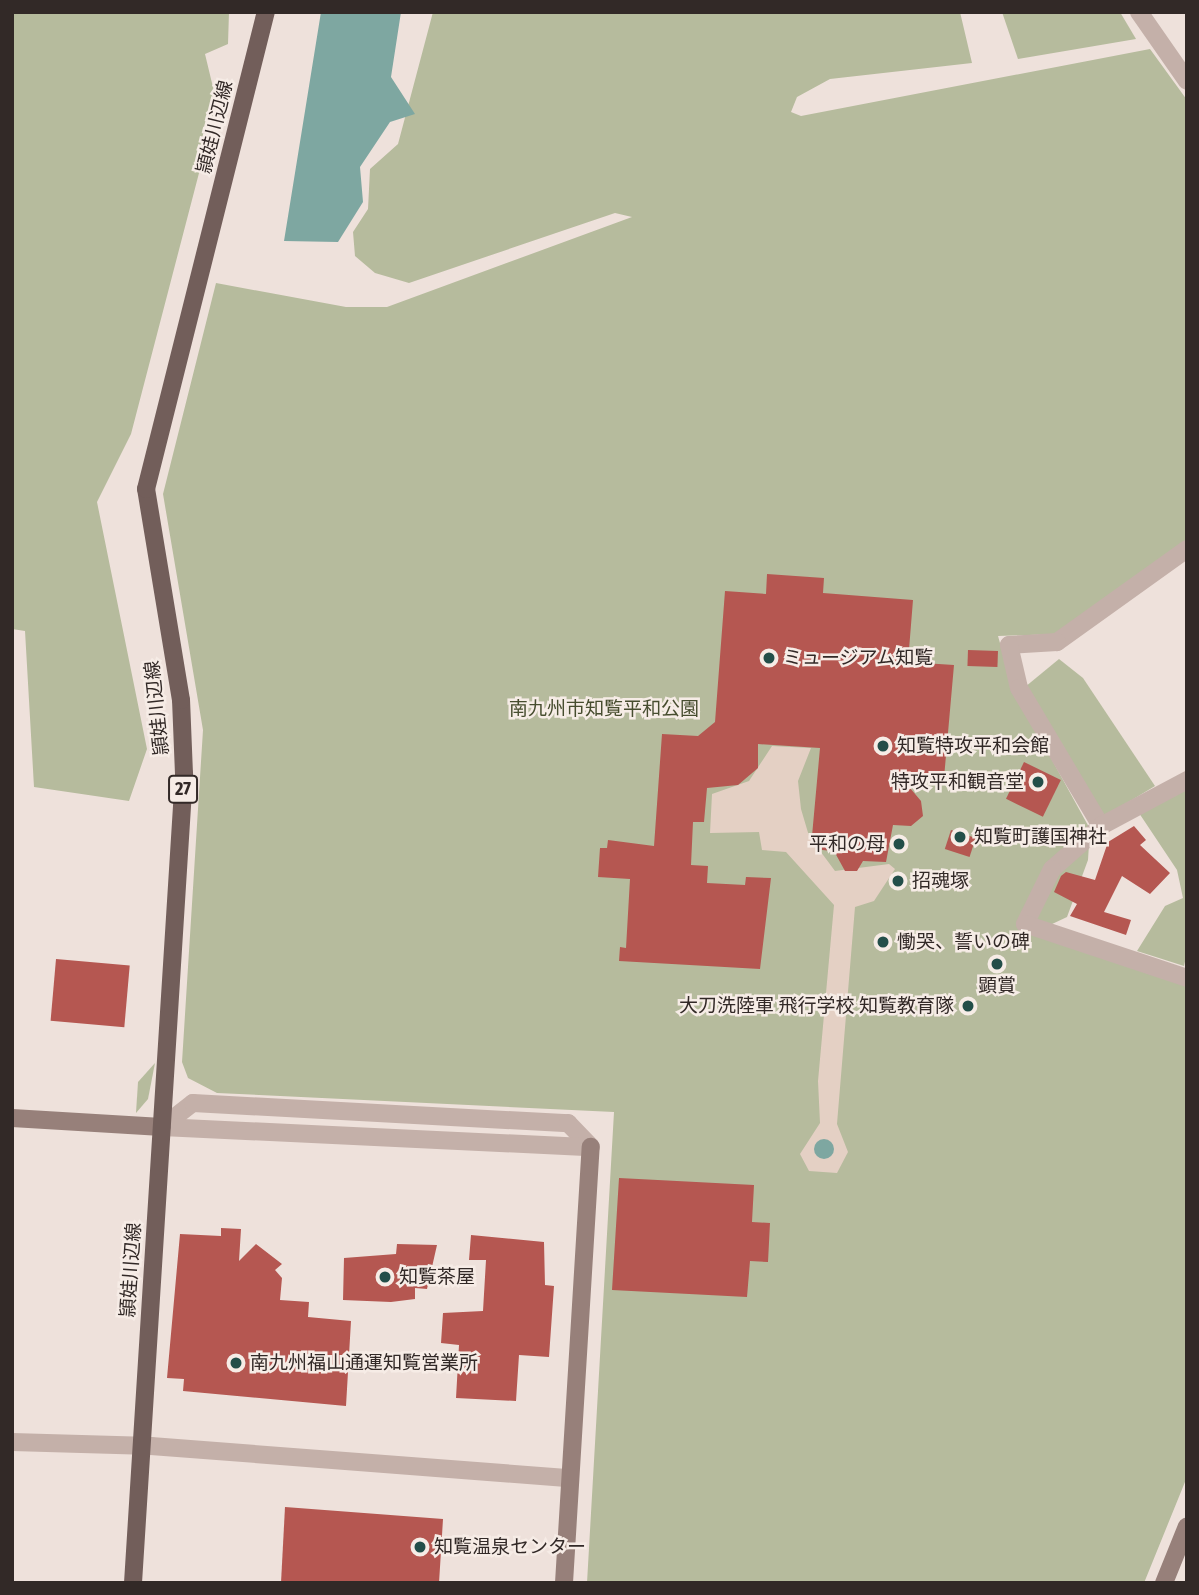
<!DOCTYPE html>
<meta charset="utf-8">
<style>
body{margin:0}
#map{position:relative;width:1199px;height:1595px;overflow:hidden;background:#eee1db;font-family:"Fira Sans Condensed","Noto Sans JP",sans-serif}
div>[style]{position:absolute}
.green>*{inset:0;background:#b6bb9d}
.plaza>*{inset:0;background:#e4d0c4}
.water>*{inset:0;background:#7ea7a1}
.round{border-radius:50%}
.building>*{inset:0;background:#b55751;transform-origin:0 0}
.street>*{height:18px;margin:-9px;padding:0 9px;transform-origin:9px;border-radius:9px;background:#c4b0a9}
.secondary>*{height:18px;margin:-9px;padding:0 9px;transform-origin:9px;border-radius:9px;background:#97807a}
.primary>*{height:18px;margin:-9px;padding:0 9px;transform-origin:9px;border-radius:9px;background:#725e5a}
.dots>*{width:19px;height:19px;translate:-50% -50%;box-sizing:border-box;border:4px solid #f6ece6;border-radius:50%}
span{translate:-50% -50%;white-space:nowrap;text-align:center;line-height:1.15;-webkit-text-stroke:5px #f6ece6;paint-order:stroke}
.shield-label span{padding:2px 5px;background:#f6ece6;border:2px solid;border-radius:5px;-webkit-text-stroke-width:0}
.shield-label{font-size:18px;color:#322927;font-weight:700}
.street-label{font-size:19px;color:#322927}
.poi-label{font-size:19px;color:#322927}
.left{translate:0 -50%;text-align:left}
.right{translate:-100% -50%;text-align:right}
.park-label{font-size:19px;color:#474d2f}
.frame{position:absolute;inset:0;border:14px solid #322927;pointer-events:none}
</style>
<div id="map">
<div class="green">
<i style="clip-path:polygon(12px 12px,229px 12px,228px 44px,205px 54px,217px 104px,131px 434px,97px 502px,147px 749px,129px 801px,34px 787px,25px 631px,12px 629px)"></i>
<i style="clip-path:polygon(433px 12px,960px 12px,972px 63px,830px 79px,797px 97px,791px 112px,801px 116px,1150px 49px,1187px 100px,1187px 541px,1057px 634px,998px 636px,1013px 689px,1090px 829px,1088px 860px,1067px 917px,1050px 925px,1187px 986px,1187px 1477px,1144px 1583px,587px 1583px,614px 1112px,217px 1093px,188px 1078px,182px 1062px,203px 730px,163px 494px,216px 283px,346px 307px,387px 307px,632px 217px,615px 213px,409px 283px,375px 273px,355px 256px,353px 232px,368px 209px,370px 169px,398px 144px)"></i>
<i style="clip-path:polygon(1002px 12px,1120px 12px,1136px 39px,1018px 59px)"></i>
<i style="clip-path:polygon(1059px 659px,1083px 678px,1155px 786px,1102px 818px,1025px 687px)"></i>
<i style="clip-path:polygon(1187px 789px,1187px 953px,1184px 966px,1137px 951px,1165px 906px,1183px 898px,1177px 870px,1139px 813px)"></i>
<i style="clip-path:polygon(155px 1063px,148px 1099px,136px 1113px,138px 1082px)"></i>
</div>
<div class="plaza">
<i style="clip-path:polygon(772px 746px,811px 748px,798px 781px,801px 809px,809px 836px,835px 871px,889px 864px,895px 869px,874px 901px,855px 907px,837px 1124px,848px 1152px,837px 1173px,809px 1171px,800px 1154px,820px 1123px,818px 1081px,834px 905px,786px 852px,762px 850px,759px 832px,710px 833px,712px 794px,749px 781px)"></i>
</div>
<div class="water">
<i style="clip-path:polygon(321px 12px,401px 12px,391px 77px,415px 114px,390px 122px,360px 167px,363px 202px,338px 242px,284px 241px)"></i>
<i class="round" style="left:814px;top:1139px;width:20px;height:20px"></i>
</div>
<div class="building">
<i style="clip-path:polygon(767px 574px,824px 578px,823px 593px,913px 600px,908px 662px,954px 665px,944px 778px,899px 775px,921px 801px,923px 816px,911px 826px,893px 825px,886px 862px,863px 861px,857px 871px,845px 871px,834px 851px,822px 850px,822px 841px,812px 836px,820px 748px,758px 744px,758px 768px,738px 785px,707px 788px,704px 822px,693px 822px,691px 865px,708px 866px,707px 883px,745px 885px,746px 877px,771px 878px,760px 969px,619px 961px,620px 947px,626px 948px,630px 879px,598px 877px,600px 848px,607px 848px,608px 840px,654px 846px,662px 734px,698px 736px,715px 722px,725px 591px,766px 594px)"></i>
<i style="left:968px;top:650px;width:30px;height:16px;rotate:2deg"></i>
<i style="left:1024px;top:762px;width:41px;height:41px;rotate:26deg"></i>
<i style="clip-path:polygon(1134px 826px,1146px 840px,1140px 845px,1170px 873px,1150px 894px,1122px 876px,1104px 912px,1131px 920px,1126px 935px,1070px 916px,1077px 904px,1054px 892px,1061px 876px,1066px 872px,1095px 880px,1108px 842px)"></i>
<i style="left:951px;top:830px;width:26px;height:20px;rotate:18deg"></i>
<i style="left:56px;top:959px;width:74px;height:62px;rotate:5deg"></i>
<i style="clip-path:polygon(619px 1178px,754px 1185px,752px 1222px,770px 1223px,768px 1262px,750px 1261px,747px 1297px,612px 1290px)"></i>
<i style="clip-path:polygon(221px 1228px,241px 1229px,239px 1261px,256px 1244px,282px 1264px,275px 1270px,282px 1278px,280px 1300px,309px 1302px,308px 1317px,351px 1321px,346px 1406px,183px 1391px,184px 1379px,167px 1378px,180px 1234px,221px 1236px)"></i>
<i style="clip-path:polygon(471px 1235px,544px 1242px,545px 1285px,554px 1286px,549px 1357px,519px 1355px,516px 1401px,456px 1398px,459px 1345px,441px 1343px,443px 1313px,483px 1311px,486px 1260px,469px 1260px)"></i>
<i style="clip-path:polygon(397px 1244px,437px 1245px,427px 1289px,415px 1288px,415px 1299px,391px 1302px,343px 1300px,344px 1258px,396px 1254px)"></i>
<i style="clip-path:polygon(285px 1507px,443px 1519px,439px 1583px,281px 1583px)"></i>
</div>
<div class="street">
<i style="left:1139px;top:12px;width:84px;rotate:55.2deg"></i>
<i style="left:1187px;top:549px;width:160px;rotate:144.4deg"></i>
<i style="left:1057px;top:642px;width:48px;rotate:176.4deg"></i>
<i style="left:1009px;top:645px;width:44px;rotate:76.9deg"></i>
<i style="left:1019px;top:688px;width:161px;rotate:59.3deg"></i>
<i style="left:1101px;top:826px;width:65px;rotate:138.7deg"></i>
<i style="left:1052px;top:869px;width:61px;rotate:116.1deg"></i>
<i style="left:1025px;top:924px;width:171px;rotate:18.4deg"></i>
<i style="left:1101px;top:826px;width:98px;rotate:-28.1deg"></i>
<i style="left:162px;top:1127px;width:39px;rotate:-38deg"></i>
<i style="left:193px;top:1103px;width:376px;rotate:3.1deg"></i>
<i style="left:568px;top:1123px;width:33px;rotate:46deg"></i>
<i style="left:162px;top:1127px;width:429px;rotate:2.7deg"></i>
<i style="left:12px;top:1442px;width:139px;rotate:1.6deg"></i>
<i style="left:151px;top:1446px;width:420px;rotate:4.4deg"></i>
</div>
<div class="secondary">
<i style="left:12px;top:1118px;width:150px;rotate:3.4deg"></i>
<i style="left:564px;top:1583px;width:437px;rotate:-86.5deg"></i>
<i style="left:1164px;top:1583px;width:61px;rotate:-68deg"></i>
</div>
<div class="primary">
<i style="left:133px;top:1583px;width:811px;rotate:-86.39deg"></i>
<i style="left:184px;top:774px;width:74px;rotate:-92.3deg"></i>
<i style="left:181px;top:700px;width:214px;rotate:-99.4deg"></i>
<i style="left:146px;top:489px;width:492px;rotate:-75.9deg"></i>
</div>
<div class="dots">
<i style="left:769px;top:658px;background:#234e49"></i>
<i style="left:883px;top:746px;background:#234e49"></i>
<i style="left:1038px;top:782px;background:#234e49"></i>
<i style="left:960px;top:837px;background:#234e49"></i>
<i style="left:899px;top:844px;background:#234e49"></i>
<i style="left:898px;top:881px;background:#234e49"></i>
<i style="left:883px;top:942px;background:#234e49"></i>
<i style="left:997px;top:964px;background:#234e49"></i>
<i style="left:968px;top:1006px;background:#234e49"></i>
<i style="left:385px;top:1277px;background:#234e49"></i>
<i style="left:236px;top:1363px;background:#234e49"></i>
<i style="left:420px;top:1547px;background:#234e49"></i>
</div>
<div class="shield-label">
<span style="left:183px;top:789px">27</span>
</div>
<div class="street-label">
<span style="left:215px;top:127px;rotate:-76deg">頴娃川辺線</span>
<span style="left:157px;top:708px;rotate:-96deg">頴娃川辺線</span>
<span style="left:131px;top:1270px;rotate:-86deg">頴娃川辺線</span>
</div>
<div class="poi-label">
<span class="left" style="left:783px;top:658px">ミュージアム知覧</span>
<span class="left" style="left:897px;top:746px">知覧特攻平和会館</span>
<span class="right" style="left:1024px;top:782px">特攻平和観音堂</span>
<span class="left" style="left:974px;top:837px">知覧町護国神社</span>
<span class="right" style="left:885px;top:844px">平和の母</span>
<span class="left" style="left:912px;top:881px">招魂塚</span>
<span class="left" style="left:897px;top:942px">慟哭、誓いの碑</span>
<span style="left:997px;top:986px">顕賞</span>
<span class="right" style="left:954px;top:1006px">大刀洗陸軍 飛行学校 知覧教育隊</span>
<span class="left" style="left:399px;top:1277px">知覧茶屋</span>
<span class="left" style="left:250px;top:1363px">南九州福山通運知覧営業所</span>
<span class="left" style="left:434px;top:1547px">知覧温泉センター</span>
</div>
<div class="park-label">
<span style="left:604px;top:709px">南九州市知覧平和公園</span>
</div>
<div class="frame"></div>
</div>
